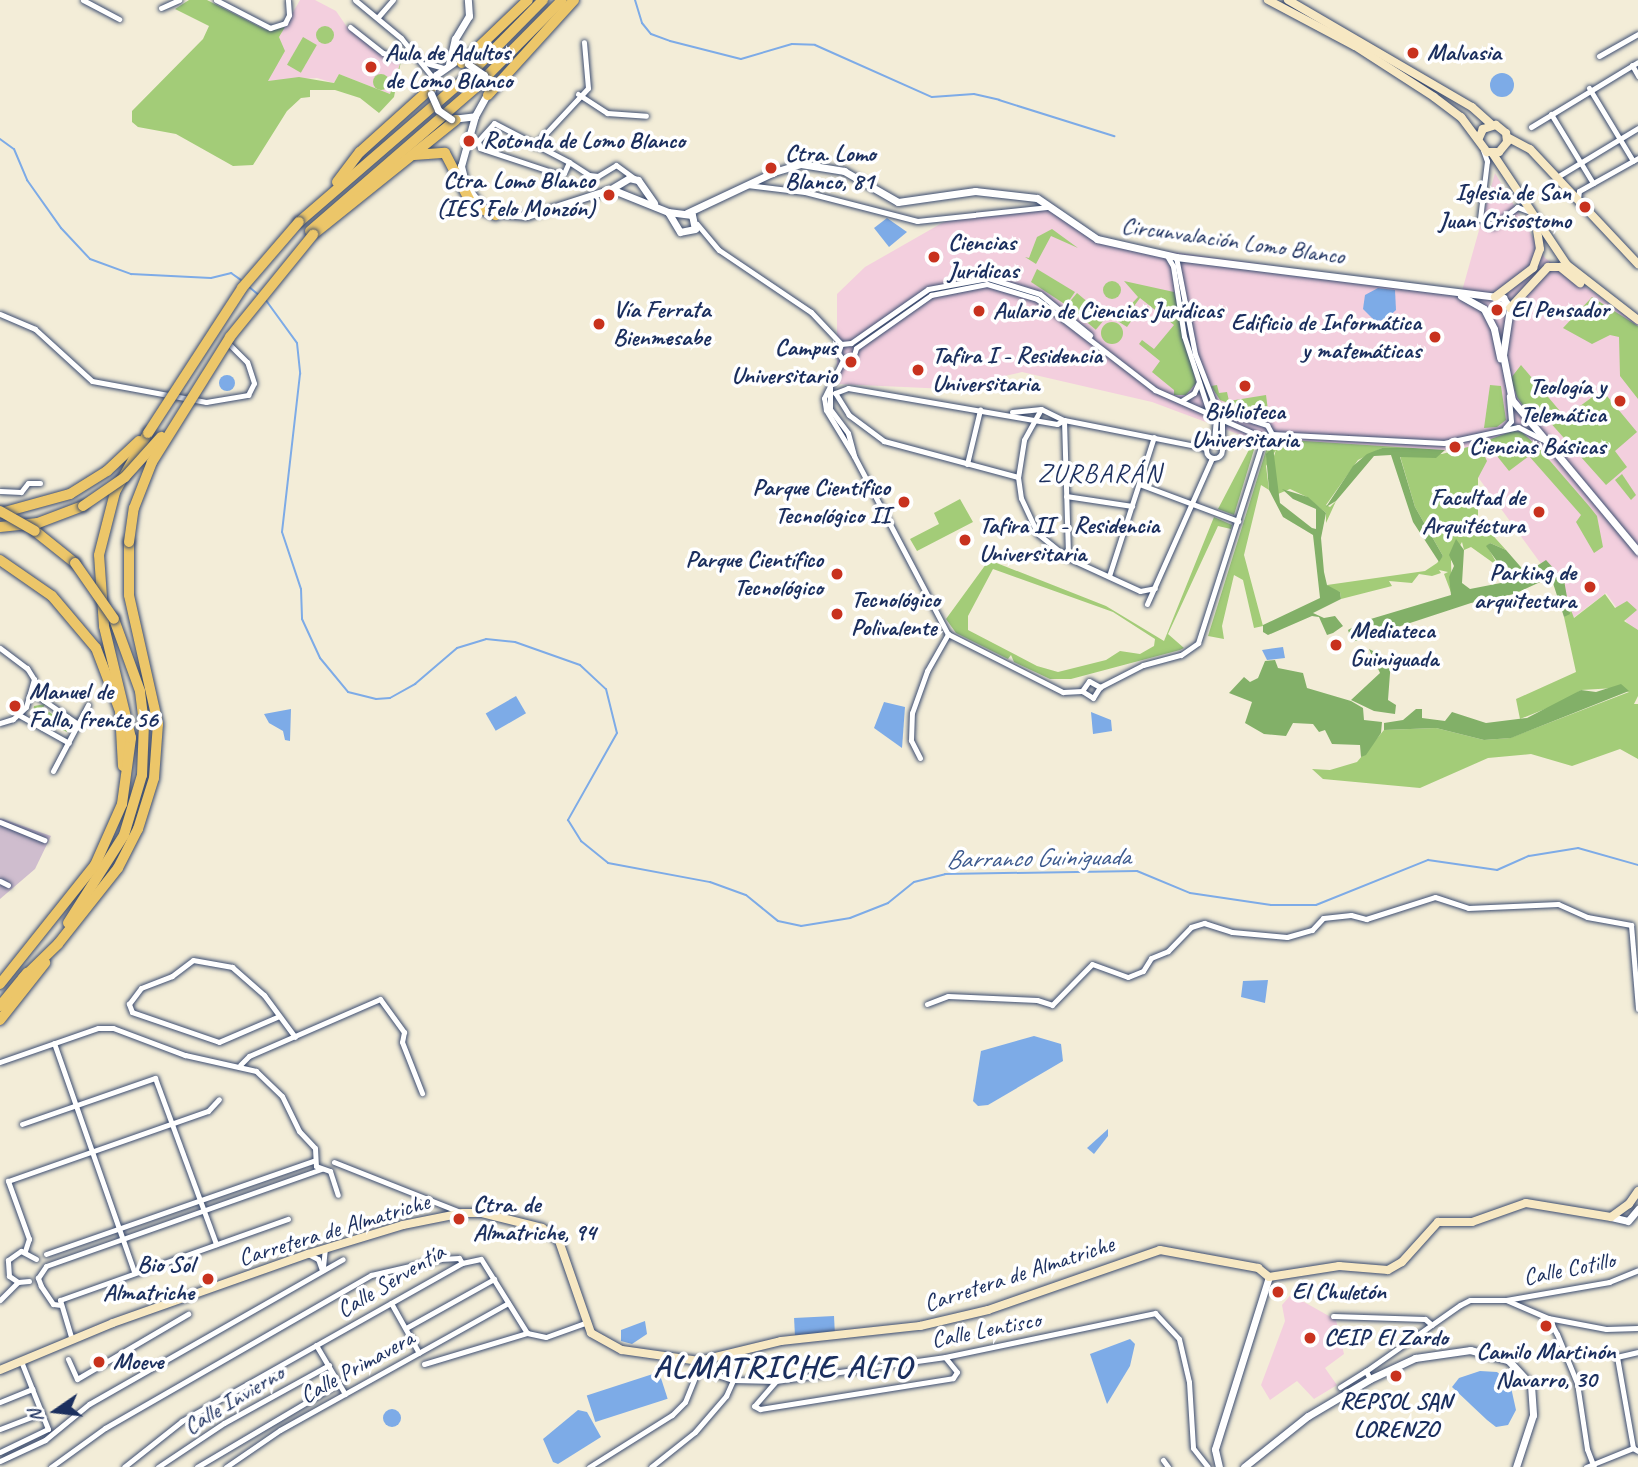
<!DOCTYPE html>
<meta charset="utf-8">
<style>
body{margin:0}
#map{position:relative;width:1638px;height:1467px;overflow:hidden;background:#f3edd8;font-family:Caveat,sans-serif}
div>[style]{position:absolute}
.built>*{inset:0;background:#f3cfde}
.industrial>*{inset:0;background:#cfbdce}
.green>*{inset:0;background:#a3cc78;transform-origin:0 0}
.round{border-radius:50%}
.forest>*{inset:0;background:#82b068}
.water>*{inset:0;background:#7dabe7;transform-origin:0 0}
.stream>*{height:2px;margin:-1px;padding:0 1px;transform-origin:1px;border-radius:1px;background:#7dabe7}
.roads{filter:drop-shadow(0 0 2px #3b4c70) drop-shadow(0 0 2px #3b4c70)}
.minor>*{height:5px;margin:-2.5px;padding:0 2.5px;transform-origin:2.5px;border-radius:2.5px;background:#fff}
.minor>.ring{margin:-2.5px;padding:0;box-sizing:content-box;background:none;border:5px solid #fff;border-radius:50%}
.tertiary>*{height:7px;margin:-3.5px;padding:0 3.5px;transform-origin:3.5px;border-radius:3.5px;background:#fff}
.secondary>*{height:8px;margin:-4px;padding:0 4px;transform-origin:4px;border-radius:4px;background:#f7e8c3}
.motorway>*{height:10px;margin:-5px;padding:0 5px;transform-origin:5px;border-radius:5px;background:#ecc669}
.bridges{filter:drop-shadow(0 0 2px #3b4c70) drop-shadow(0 0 2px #3b4c70)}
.tertiary-bridge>*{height:7px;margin:-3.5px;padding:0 3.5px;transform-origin:3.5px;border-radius:3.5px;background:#fff}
.motorway-bridge>*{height:10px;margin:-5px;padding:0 5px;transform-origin:5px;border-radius:5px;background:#ecc669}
.dots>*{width:19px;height:19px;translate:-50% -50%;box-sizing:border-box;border:4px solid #fff;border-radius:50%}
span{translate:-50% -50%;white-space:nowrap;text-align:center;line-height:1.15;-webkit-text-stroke:7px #fff;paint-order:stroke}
.poi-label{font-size:24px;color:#1b2f5e;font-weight:700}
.left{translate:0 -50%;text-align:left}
.right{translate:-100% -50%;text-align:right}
.street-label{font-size:24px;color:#1b2f5e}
.neighbourhood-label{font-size:26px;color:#1b2f5e;letter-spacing:2px}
.water-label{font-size:26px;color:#3d5a8e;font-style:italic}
.district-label{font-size:32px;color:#1b2f5e;font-weight:700;letter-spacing:2px}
.north{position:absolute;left:21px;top:1376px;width:70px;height:70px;-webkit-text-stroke:5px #fff;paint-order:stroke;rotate:256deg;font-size:19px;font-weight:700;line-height:28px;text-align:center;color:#1b2f5e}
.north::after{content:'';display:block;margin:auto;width:24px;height:32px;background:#1b2f5e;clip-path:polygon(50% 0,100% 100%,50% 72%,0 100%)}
</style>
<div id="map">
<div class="built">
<i style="clip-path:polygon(300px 0,315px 0,336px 11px,347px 27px,380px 54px,401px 61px,390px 94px,339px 74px,334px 83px,317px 78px,267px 81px,284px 51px,279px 37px)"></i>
<i style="clip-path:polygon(1495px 173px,1545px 258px,1638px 324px,1638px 638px,1606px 593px,1573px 618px,1560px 590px,1459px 451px,1254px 440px,1152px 402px,1022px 372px,948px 389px,837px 384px,837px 294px,865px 267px,942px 223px,979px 212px,1045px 206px,1098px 242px,1462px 291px)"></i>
<i style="clip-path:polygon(1294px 1291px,1297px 1298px,1336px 1320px,1344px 1354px,1325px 1368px,1337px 1385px,1314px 1399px,1297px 1381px,1270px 1400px,1261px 1385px,1285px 1321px,1282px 1305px)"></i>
</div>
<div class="industrial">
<i style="clip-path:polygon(0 818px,51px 836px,35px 869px,0 899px)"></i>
</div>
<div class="green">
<i style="clip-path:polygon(189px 0,207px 0,266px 30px,285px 27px,279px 37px,285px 51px,268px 81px,299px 77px,334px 83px,339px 74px,390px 94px,401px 61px,394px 97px,379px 113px,360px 98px,335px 90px,310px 90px,310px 97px,301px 98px,287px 111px,253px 165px,233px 166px,176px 134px,138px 127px,132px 122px,132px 111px,203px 39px,209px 26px,175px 9px)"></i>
<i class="round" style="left:316px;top:26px;width:18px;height:18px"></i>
<i style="left:303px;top:37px;width:16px;height:32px;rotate:30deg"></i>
<i class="round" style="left:373px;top:74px;width:16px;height:16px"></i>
<i style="clip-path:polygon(1052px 229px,1078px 248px,1051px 236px,1036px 264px,1025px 257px,1029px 258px,1037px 237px)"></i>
<i style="clip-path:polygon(1037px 269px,1075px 292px,1066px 305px,1031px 282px)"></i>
<i style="clip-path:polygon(1124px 281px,1174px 292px,1196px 383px,1186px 395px,1174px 395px,1174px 390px,1152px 372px,1160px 361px,1139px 344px,1142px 340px,1154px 349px,1174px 325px,1140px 298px,1129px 313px,1134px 317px,1127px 327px,1116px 320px,1138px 297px)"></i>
<i class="round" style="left:1103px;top:281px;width:18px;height:18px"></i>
<i style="left:1077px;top:293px;width:38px;height:16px;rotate:40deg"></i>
<i style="clip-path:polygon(1592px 297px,1638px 326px,1638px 399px,1620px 376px,1619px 337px,1610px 335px,1592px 344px,1563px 328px)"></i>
<i class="round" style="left:1101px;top:322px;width:22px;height:22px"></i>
<i style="clip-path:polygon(1521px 365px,1565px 417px,1602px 390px,1637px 432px,1615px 451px,1627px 467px,1606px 485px,1547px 419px,1537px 426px,1517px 397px,1511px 378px)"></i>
<i style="clip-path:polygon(1217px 385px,1219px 393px,1227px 392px,1229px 401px,1266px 395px,1269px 418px,1220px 400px,1211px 386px)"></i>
<i style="clip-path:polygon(1490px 385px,1501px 386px,1506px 420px,1497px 427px,1484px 428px)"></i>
<i style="clip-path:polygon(1513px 431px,1522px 432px,1538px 447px,1589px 506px,1597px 516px,1603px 547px,1594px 553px,1576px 522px,1581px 515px,1529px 456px,1509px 471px,1485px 441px)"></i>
<i style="clip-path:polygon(1274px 439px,1413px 448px,1382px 448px,1358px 460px,1326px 505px,1330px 507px,1336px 501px,1326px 523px,1326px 513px,1307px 497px,1290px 489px,1278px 494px,1273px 459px,1276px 450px,1266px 466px,1269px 490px,1261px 485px,1244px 555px,1263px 626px,1254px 628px,1243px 580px,1234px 575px,1222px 626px,1224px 639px,1208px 636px,1268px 444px)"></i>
<i style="clip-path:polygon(1253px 442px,1256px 443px,1234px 515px,1218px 509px)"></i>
<i style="clip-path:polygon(1479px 444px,1487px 461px,1478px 478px,1478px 519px,1506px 550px,1490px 543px,1487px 546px,1499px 567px,1471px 547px,1464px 550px,1462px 542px,1451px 561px,1452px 595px,1444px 574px,1448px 572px,1439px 570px,1441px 573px,1432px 576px,1419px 574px,1412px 583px,1389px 581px,1392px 586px,1341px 599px,1340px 592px,1331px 590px,1327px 585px,1425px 571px,1437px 563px,1443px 556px,1415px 507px,1400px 456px,1442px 454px)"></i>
<i style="clip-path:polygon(1622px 474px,1636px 495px,1631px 500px,1615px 480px)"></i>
<i style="clip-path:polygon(960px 499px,973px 522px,917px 551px,910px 539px,939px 524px,934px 513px)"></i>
<i style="clip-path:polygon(evenodd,1214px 517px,1232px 525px,1231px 529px,1218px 526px,1168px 634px,1184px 648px,1180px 650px,1071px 679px,1050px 679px,1014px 662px,1011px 655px,1008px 659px,956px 633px,946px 619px,989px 560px,1106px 606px,1164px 641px,1214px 517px,993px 569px,1113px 612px,1155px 639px,1154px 646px,1140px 654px,1120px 651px,1106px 660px,1058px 672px,1037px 666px,968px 630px,968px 616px,993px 569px)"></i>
<i style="clip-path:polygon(1605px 594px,1615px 608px,1627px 601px,1637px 610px,1624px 621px,1638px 630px,1638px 696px,1634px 704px,1638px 704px,1638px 759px,1620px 749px,1572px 766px,1531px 754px,1488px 758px,1420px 788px,1323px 779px,1312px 769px,1330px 770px,1357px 762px,1384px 730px,1436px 728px,1484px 740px,1510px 738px,1629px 692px,1615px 688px,1581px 690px,1565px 701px,1520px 719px,1516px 699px,1576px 672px,1564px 617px,1571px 610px,1574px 618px)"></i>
<i style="clip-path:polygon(45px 704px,43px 708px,64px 722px,67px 719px,67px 732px,32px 717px,34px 706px)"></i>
</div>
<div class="forest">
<i style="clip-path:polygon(1273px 447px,1280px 503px,1312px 528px,1316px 529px,1316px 509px,1293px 499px,1282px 489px,1308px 497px,1326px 513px,1321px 538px,1324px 572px,1327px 585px,1340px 592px,1341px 599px,1313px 613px,1324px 618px,1335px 616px,1343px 626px,1333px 633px,1327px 635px,1319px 617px,1312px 616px,1268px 635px,1263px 632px,1263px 625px,1320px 598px,1313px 535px,1283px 517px,1269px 490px,1266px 454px)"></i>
<i style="clip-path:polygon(1413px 448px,1445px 450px,1436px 458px,1400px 457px,1415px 507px,1443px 556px,1439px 562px,1413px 522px,1391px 455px,1374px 456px,1336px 501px,1326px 507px,1353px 466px,1367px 454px,1382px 448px)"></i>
<i style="clip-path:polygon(1456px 539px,1464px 550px,1462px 583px,1470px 589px,1511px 581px,1486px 546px,1490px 543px,1506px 550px,1526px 573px,1546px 560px,1564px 580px,1570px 614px,1564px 617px,1551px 577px,1514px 594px,1471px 603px,1352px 642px,1348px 630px,1364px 621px,1451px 595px,1449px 577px,1454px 566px,1449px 555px)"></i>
<i style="clip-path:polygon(1369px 649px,1391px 660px,1388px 700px,1396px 705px,1395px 714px,1374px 711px,1351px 700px,1380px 673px)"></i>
<i style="clip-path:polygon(1275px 660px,1278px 668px,1303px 673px,1307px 688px,1351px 701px,1363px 708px,1364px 720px,1382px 722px,1381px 733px,1366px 755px,1361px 757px,1360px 745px,1332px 744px,1325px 730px,1319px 732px,1313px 724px,1293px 723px,1286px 736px,1264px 734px,1245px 723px,1252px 702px,1229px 693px,1244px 677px,1250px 682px,1258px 678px,1265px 661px)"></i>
<i style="clip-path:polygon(1621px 684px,1629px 691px,1511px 738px,1484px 740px,1436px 728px,1384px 730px,1384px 723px,1403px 720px,1416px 709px,1422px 709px,1422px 718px,1445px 721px,1452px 712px,1486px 723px,1527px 718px,1581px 690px,1596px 692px)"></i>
</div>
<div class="water">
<i class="round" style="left:1490px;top:73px;width:24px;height:24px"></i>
<i style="clip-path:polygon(887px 218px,907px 232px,889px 247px,874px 228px)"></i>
<i style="clip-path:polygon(1378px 288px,1395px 290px,1396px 310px,1385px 320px,1375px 321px,1363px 309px,1365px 295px)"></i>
<i class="round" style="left:219px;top:375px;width:16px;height:16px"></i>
<i style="clip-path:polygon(1283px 647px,1285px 658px,1267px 660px,1262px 650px)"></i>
<i style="left:516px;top:696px;width:20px;height:35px;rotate:60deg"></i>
<i style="clip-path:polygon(884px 702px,905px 707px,902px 748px,874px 728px)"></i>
<i style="clip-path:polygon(291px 709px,290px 741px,285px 740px,283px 731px,269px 723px,264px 714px)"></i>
<i style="clip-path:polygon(1091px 712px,1111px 720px,1112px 731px,1093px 734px)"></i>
<i style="clip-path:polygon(1268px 980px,1265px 1003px,1241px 997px,1243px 981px)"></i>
<i style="clip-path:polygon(1034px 1036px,1061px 1044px,1063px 1061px,988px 1105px,978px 1106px,973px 1101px,981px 1051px)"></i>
<i style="clip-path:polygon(1108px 1129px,1108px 1136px,1094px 1154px,1087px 1148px)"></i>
<i style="left:834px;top:1316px;width:17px;height:40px;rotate:87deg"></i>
<i style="clip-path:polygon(645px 1321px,647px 1334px,632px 1344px,621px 1341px,621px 1330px)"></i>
<i style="clip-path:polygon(1130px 1339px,1135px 1344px,1130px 1366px,1107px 1404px,1090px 1354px)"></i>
<i style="clip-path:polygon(1480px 1371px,1497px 1372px,1510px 1383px,1516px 1410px,1508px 1425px,1496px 1427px,1487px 1420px,1452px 1387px,1459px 1378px)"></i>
<i style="left:659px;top:1372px;width:28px;height:76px;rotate:72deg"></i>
<i class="round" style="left:383px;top:1409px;width:18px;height:18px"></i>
<i style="clip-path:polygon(578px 1410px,587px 1412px,601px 1437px,558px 1464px,553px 1462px,543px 1439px)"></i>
</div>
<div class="stream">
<i style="left:635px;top:0;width:24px;rotate:73deg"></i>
<i style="left:642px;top:23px;width:14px;rotate:51deg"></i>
<i style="left:651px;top:34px;width:20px;rotate:20deg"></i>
<i style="left:670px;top:41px;width:73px;rotate:14.2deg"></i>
<i style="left:741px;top:59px;width:53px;rotate:-16.4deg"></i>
<i style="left:792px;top:44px;width:23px;rotate:2deg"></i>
<i style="left:815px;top:45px;width:128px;rotate:24deg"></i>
<i style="left:932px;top:97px;width:42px;rotate:-4.1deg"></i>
<i style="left:974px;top:94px;width:26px;rotate:13deg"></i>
<i style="left:999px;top:100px;width:121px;rotate:17.4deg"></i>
<i style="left:0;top:139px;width:17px;rotate:36deg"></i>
<i style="left:14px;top:149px;width:34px;rotate:67deg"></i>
<i style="left:27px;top:180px;width:59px;rotate:54.7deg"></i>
<i style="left:61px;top:228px;width:42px;rotate:46.9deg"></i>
<i style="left:90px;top:259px;width:44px;rotate:20.1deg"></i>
<i style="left:131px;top:274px;width:80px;rotate:2.9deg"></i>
<i style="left:211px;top:278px;width:21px;rotate:-14deg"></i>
<i style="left:231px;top:273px;width:12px;rotate:35deg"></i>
<i style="left:248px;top:286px;width:16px;rotate:40deg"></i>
<i style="left:265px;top:299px;width:54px;rotate:54deg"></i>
<i style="left:297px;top:343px;width:31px;rotate:84deg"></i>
<i style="left:300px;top:374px;width:159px;rotate:96.5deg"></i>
<i style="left:282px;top:532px;width:60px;rotate:71.6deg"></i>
<i style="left:301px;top:589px;width:30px;rotate:88deg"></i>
<i style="left:302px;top:619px;width:43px;rotate:65.2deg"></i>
<i style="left:320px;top:658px;width:44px;rotate:50.5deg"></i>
<i style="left:348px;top:692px;width:29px;rotate:14deg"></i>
<i style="left:376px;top:699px;width:14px;rotate:-4deg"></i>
<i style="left:390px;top:698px;width:29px;rotate:-29deg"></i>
<i style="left:415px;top:684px;width:55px;rotate:-40.6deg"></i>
<i style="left:457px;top:648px;width:30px;rotate:-17deg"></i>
<i style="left:486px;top:639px;width:29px;rotate:6deg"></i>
<i style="left:515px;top:642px;width:69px;rotate:19.5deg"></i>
<i style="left:580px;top:665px;width:35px;rotate:43deg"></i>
<i style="left:606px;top:689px;width:45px;rotate:76deg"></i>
<i style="left:617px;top:733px;width:100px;rotate:119.4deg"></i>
<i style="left:568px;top:820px;width:25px;rotate:58deg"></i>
<i style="left:581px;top:841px;width:35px;rotate:39deg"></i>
<i style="left:608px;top:863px;width:104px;rotate:10.6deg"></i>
<i style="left:710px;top:882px;width:38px;rotate:20deg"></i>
<i style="left:746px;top:895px;width:41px;rotate:39.1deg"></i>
<i style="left:778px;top:921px;width:24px;rotate:12deg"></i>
<i style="left:801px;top:926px;width:50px;rotate:-9.3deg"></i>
<i style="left:850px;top:918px;width:41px;rotate:-21.5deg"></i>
<i style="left:888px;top:903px;width:33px;rotate:-39deg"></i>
<i style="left:914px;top:882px;width:32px;rotate:-14deg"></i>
<i style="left:945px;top:874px;width:192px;rotate:-0.9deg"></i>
<i style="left:1137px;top:871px;width:57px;rotate:22.5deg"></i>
<i style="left:1190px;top:893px;width:82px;rotate:8.4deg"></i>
<i style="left:1271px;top:905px;width:45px"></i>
<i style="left:1316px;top:905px;width:121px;rotate:-21.9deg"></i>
<i style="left:1428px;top:860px;width:70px;rotate:8.2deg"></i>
<i style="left:1497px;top:870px;width:35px;rotate:-24deg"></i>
<i style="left:1529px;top:856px;width:50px;rotate:-9.3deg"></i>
<i style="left:1578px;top:848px;width:62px;rotate:15.8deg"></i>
</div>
<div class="roads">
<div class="minor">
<i style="left:83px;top:0;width:41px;rotate:27.8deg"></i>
<i style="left:216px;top:0;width:61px;rotate:27.4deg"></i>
<i style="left:270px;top:28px;width:16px;rotate:-18deg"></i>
<i style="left:285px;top:23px;width:9px;rotate:-63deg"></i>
<i style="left:289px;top:15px;width:15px;rotate:-94deg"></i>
<i style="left:355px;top:0;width:60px;rotate:39.6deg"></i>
<i style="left:401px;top:38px;width:53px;rotate:51.2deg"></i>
<i style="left:161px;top:8px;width:20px;rotate:-24deg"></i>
<i style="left:378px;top:17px;width:23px;rotate:-49deg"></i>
<i style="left:350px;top:27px;width:42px;rotate:38.2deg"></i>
<i style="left:383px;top:53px;width:15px;rotate:16deg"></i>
<i style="left:397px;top:57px;width:18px;rotate:-16deg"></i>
<i style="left:1599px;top:56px;width:45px;rotate:-29.4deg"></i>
<i style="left:426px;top:63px;width:18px;rotate:16deg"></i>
<i style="left:1632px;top:65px;width:13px;rotate:61deg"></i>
<i style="left:1589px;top:88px;width:85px;rotate:58.9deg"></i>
<i style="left:578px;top:94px;width:35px;rotate:33deg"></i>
<i style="left:607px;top:113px;width:39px;rotate:4deg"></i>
<i style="left:1551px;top:114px;width:81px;rotate:58.7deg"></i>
<i style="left:1531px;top:127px;width:125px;rotate:-31.3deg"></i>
<i style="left:534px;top:146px;width:79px;rotate:-47deg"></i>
<i style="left:588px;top:88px;width:46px;rotate:-95deg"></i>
<i style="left:1483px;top:150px;width:12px;rotate:70deg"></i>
<i style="left:1487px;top:161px;width:58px;rotate:96.9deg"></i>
<i style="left:1480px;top:219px;width:15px;rotate:28deg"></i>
<i style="left:1493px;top:226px;width:31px;rotate:-38deg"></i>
<i style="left:1517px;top:207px;width:12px;rotate:20deg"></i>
<i style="left:569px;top:162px;width:12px;rotate:114deg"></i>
<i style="left:564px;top:173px;width:9px;rotate:180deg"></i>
<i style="left:555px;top:173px;width:79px;rotate:-161.6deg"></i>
<i style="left:480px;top:148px;width:7px;rotate:-106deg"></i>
<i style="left:478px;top:141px;width:24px;rotate:-48deg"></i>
<i style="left:494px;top:123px;width:85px;rotate:27.5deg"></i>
<i style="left:569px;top:162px;width:24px;rotate:33deg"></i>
<i style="left:589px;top:175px;width:9px;rotate:6deg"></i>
<i style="left:598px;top:176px;width:21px;rotate:-31deg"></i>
<i style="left:616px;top:165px;width:22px;rotate:36deg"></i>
<i style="left:1557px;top:177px;width:95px;rotate:-31.2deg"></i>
<i style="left:747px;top:185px;width:58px;rotate:6.9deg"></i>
<i style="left:805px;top:192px;width:116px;rotate:14.5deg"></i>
<i style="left:917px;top:221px;width:133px;rotate:-6.1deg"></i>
<i style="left:1578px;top:199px;width:8px;rotate:-83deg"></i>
<i style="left:1579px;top:191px;width:68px;rotate:-29.2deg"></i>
<i style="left:697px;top:224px;width:34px;rotate:50deg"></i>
<i style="left:719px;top:250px;width:111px;rotate:34deg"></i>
<i style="left:811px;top:312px;width:44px;rotate:46.8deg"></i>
<i style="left:1166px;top:254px;width:14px;rotate:60deg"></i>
<i style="left:1173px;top:266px;width:71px;rotate:81.1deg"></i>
<i style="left:1184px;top:336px;width:80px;rotate:71.8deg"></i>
<i style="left:1176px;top:257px;width:99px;rotate:78.9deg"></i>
<i style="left:1195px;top:354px;width:58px;rotate:68.7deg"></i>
<i style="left:0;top:314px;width:38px;rotate:23deg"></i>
<i style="left:35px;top:329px;width:77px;rotate:42.4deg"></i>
<i style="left:92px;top:381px;width:116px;rotate:10.4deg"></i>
<i style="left:206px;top:402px;width:43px;rotate:-9.5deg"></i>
<i style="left:248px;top:395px;width:13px;rotate:-63deg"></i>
<i style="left:254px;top:383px;width:22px;rotate:-108deg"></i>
<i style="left:247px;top:362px;width:28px;rotate:-135deg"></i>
<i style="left:841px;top:344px;width:10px;rotate:-6deg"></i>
<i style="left:851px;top:343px;width:94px;rotate:-35deg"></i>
<i style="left:928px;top:289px;width:61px;rotate:-10.4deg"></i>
<i style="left:988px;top:278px;width:54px;rotate:17.1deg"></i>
<i style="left:1040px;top:294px;width:65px;rotate:39.4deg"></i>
<i style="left:841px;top:344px;width:9px;rotate:108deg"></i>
<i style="left:838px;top:353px;width:9px;rotate:54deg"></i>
<i style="left:830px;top:387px;width:22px;rotate:90deg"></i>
<i style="left:830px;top:409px;width:30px;rotate:53deg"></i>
<i style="left:848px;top:433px;width:24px;rotate:75deg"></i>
<i style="left:854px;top:456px;width:201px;rotate:62.2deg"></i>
<i style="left:948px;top:634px;width:129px;rotate:26.8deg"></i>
<i style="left:1063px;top:692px;width:19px;rotate:-3deg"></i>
<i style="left:1181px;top:401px;width:15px;rotate:-32deg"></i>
<i style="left:1194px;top:393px;width:12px;rotate:-66deg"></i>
<i style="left:1214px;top:408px;width:56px;rotate:17.8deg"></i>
<i style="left:1267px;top:425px;width:10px;rotate:61deg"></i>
<i style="left:1041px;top:409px;width:35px;rotate:119deg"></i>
<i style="left:1024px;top:440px;width:37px;rotate:99deg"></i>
<i style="left:1018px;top:477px;width:21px;rotate:82deg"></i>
<i style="left:1021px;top:498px;width:38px;rotate:65deg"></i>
<i style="left:1037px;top:533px;width:40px;rotate:39deg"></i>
<i style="left:1068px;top:558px;width:79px;rotate:24.6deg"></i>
<i style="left:1140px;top:591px;width:15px;rotate:-11deg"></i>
<i style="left:1012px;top:412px;width:29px;rotate:-6deg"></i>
<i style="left:1041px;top:409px;width:25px;rotate:26deg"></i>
<i style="left:1064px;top:420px;width:138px;rotate:88.3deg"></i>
<i style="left:1505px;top:428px;width:9px;rotate:-49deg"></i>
<i style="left:1511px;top:421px;width:25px;rotate:-95deg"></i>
<i style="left:1214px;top:441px;width:21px;rotate:-85deg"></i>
<i class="ring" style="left:1206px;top:442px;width:11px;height:11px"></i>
<i style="left:1222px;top:446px;width:24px;rotate:-90deg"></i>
<i style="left:854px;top:456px;width:54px;rotate:-121.3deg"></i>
<i style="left:826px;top:410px;width:12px;rotate:-99deg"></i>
<i style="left:824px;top:398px;width:42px;rotate:-63.4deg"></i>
<i style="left:843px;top:360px;width:10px;rotate:-11deg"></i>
<i style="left:853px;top:358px;width:10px;rotate:-73deg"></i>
<i style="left:856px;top:348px;width:92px;rotate:-35.2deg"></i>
<i style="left:931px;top:295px;width:57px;rotate:-11.1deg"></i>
<i style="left:987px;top:284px;width:52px;rotate:16.7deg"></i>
<i style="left:1037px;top:299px;width:149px;rotate:37.6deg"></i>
<i style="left:1155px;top:390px;width:119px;rotate:23.8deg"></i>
<i style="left:1264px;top:438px;width:9px;rotate:-27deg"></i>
<i style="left:1272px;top:434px;width:172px;rotate:3deg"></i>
<i style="left:1444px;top:443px;width:76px;rotate:-12.2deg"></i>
<i style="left:1518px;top:427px;width:27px;rotate:27deg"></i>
<i style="left:967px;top:464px;width:56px;rotate:-76.5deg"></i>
<i style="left:1018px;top:477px;width:139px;rotate:-165deg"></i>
<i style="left:884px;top:441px;width:44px;rotate:-143.4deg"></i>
<i style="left:849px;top:415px;width:26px;rotate:-122deg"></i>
<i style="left:835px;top:393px;width:14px;rotate:-21deg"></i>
<i style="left:848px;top:388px;width:212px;rotate:9.8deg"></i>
<i style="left:1057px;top:424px;width:8px;rotate:-30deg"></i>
<i style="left:1064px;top:420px;width:145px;rotate:11.2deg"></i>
<i style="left:1139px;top:484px;width:106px;rotate:20.5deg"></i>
<i style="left:0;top:491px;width:21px;rotate:3deg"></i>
<i style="left:21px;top:492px;width:11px;rotate:-52deg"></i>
<i style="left:28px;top:483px;width:12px"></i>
<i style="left:1066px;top:496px;width:67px;rotate:8.6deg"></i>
<i style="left:1109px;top:576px;width:146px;rotate:-72.1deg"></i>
<i style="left:1147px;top:604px;width:160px;rotate:-66deg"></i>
<i style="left:0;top:648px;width:34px;rotate:37deg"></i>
<i style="left:27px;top:668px;width:13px;rotate:58deg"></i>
<i style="left:34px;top:679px;width:29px;rotate:106deg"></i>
<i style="left:26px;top:707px;width:18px;rotate:137deg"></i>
<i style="left:13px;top:719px;width:14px;rotate:163deg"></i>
<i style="left:1082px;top:691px;width:13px;rotate:32deg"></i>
<i style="left:1093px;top:698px;width:13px;rotate:-58deg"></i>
<i style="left:1100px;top:687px;width:48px;rotate:-27.1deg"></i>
<i style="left:1143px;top:665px;width:39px;rotate:-15deg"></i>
<i style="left:1181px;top:655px;width:21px;rotate:-35deg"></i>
<i style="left:1198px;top:643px;width:215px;rotate:-72.2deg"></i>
<i style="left:1082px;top:691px;width:12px;rotate:-55deg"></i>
<i style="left:1089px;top:681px;width:13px;rotate:29deg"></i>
<i style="left:33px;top:693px;width:55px;rotate:34.6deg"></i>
<i style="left:19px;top:715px;width:57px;rotate:29.2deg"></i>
<i style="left:920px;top:758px;width:20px;rotate:-117deg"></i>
<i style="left:911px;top:740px;width:27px;rotate:-88deg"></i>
<i style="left:912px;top:713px;width:45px;rotate:-70.3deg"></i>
<i style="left:927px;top:671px;width:43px;rotate:-60.4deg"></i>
<i style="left:53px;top:771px;width:75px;rotate:-62.1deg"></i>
<i style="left:0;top:822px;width:48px;rotate:22.2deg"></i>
<i style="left:0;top:881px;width:9px;rotate:27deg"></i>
<i style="left:927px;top:1004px;width:22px;rotate:-21deg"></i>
<i style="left:948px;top:996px;width:89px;rotate:2.6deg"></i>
<i style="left:1037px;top:1000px;width:16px;rotate:18deg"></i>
<i style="left:1052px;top:1005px;width:57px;rotate:-45.7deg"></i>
<i style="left:1092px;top:964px;width:38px;rotate:20deg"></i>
<i style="left:1128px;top:977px;width:16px;rotate:-22deg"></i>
<i style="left:1143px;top:971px;width:15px;rotate:-58deg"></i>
<i style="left:1151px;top:958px;width:18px;rotate:-22deg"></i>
<i style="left:1168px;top:951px;width:33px;rotate:-46deg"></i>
<i style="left:1191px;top:927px;width:14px;rotate:-17deg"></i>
<i style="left:1204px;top:923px;width:29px;rotate:18deg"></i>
<i style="left:1232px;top:932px;width:55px;rotate:5.2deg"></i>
<i style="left:1287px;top:937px;width:26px;rotate:-16deg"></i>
<i style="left:1312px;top:930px;width:16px;rotate:-47deg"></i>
<i style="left:1323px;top:918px;width:28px;rotate:-6deg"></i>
<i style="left:1351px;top:915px;width:16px;rotate:15deg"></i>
<i style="left:1366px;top:919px;width:72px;rotate:-17.7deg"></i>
<i style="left:1435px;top:897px;width:35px;rotate:18deg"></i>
<i style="left:1468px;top:908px;width:90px;rotate:-2.5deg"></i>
<i style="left:1558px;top:904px;width:32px;rotate:24deg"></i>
<i style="left:1587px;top:917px;width:45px;rotate:10.3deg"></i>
<i style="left:1631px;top:925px;width:84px;rotate:85.2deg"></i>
<i style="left:277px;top:1017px;width:63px;rotate:156.7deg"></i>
<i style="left:219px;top:1042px;width:92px;rotate:-161deg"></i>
<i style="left:132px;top:1012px;width:9px;rotate:-111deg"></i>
<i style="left:129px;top:1004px;width:20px;rotate:-53deg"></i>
<i style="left:141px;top:988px;width:33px;rotate:-21deg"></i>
<i style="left:172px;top:976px;width:26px;rotate:-37deg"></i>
<i style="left:193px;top:960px;width:40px;rotate:10deg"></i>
<i style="left:232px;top:967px;width:43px;rotate:41.2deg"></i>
<i style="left:264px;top:995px;width:52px;rotate:53.6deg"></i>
<i style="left:54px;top:1043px;width:243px;rotate:70.7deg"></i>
<i style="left:0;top:1062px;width:104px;rotate:-19.1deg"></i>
<i style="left:98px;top:1028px;width:15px"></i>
<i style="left:113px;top:1028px;width:77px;rotate:20.6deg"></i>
<i style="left:185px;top:1055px;width:73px;rotate:12.7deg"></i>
<i style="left:256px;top:1071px;width:36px;rotate:44deg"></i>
<i style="left:282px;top:1096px;width:39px;rotate:64deg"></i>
<i style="left:299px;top:1131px;width:23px;rotate:47deg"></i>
<i style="left:315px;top:1148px;width:18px;rotate:87deg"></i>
<i style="left:316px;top:1166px;width:15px;rotate:20deg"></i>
<i style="left:330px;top:1171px;width:25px;rotate:72deg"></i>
<i style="left:240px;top:1065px;width:13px;rotate:-45deg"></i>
<i style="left:249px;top:1056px;width:143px;rotate:-23.5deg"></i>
<i style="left:380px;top:999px;width:41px;rotate:54deg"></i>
<i style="left:404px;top:1032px;width:10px;rotate:101deg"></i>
<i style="left:402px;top:1042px;width:55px;rotate:68.6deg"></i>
<i style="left:22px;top:1124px;width:141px;rotate:-19.1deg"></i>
<i style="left:155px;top:1078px;width:177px;rotate:69.8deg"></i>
<i style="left:334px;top:1162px;width:136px;rotate:21.6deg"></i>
<i style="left:25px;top:1251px;width:13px;rotate:-72deg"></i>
<i style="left:29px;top:1239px;width:62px;rotate:-109.9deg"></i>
<i style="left:8px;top:1181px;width:212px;rotate:-19.3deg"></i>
<i style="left:208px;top:1111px;width:16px;rotate:-47deg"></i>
<i style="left:46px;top:1254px;width:283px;rotate:-19.2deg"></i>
<i style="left:308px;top:1254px;width:11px;rotate:27deg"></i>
<i style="left:318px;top:1259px;width:12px;rotate:70deg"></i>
<i style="left:462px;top:1263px;width:19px;rotate:-12deg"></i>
<i style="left:481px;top:1259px;width:87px;rotate:58.1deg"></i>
<i style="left:527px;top:1333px;width:19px;rotate:12deg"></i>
<i style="left:546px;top:1337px;width:41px;rotate:-19.7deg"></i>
<i style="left:323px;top:1267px;width:18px;rotate:-84deg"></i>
<i style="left:29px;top:1281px;width:11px;rotate:175deg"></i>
<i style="left:18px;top:1282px;width:11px;rotate:-146deg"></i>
<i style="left:9px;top:1276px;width:16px;rotate:-94deg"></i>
<i style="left:8px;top:1260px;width:16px;rotate:-35deg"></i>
<i style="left:21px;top:1251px;width:17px;rotate:28deg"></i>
<i style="left:0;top:1300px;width:25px;rotate:-45deg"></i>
<i style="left:1506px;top:1300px;width:105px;rotate:-9.9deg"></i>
<i style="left:1609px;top:1282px;width:31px;rotate:-22deg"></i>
<i style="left:391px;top:1303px;width:57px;rotate:60.8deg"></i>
<i style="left:61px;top:1305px;width:8px;rotate:-173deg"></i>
<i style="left:53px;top:1304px;width:22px;rotate:-124deg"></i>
<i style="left:41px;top:1286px;width:9px;rotate:-111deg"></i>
<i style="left:38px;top:1278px;width:14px;rotate:-56deg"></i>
<i style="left:46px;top:1266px;width:292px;rotate:-19.4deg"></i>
<i style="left:1333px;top:1316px;width:92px;rotate:1.9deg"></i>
<i style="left:1425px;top:1319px;width:9px;rotate:41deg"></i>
<i style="left:1548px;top:1318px;width:59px;rotate:10.7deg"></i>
<i style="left:1606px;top:1329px;width:32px;rotate:-2deg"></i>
<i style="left:406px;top:1328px;width:101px;rotate:-29.1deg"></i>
<i style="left:72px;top:1340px;width:42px;rotate:-106.7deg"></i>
<i style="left:60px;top:1300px;width:242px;rotate:-19.6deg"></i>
<i style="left:316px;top:1345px;width:57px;rotate:59.4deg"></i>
<i style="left:1638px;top:1352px;width:22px;rotate:167deg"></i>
<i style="left:1617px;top:1357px;width:92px;rotate:80deg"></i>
<i style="left:1633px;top:1448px;width:6px;rotate:31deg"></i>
<i style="left:68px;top:1359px;width:22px;rotate:66deg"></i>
<i style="left:77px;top:1379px;width:129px;rotate:-30.4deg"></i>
<i style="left:424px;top:1364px;width:108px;rotate:-16.8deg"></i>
<i style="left:699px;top:1369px;width:36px;rotate:18deg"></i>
<i style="left:733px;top:1380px;width:43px;rotate:1.3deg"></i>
<i style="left:776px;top:1381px;width:171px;rotate:-8.1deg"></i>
<i style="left:945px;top:1357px;width:215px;rotate:-11.8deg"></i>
<i style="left:1155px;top:1313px;width:35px;rotate:47deg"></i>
<i style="left:1179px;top:1339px;width:44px;rotate:76.9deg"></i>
<i style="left:1189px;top:1382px;width:66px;rotate:86.5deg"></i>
<i style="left:1193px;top:1448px;width:24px;rotate:52deg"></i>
<i style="left:1370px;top:1379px;width:9px;rotate:-117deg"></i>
<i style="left:1366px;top:1371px;width:115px;rotate:-35.1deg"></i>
<i style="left:1460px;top:1305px;width:11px;rotate:-27deg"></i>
<i style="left:1470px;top:1300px;width:36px"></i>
<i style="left:1506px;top:1300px;width:46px;rotate:23.2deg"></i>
<i style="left:1548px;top:1318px;width:18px;rotate:61deg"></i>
<i style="left:1557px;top:1334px;width:53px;rotate:67.8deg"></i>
<i style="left:1577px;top:1383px;width:67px;rotate:81.4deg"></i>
<i style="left:1587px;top:1449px;width:19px;rotate:69deg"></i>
<i style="left:776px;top:1381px;width:33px;rotate:131deg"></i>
<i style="left:754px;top:1406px;width:7px;rotate:27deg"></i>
<i style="left:760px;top:1409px;width:195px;rotate:-9.1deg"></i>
<i style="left:953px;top:1378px;width:7px;rotate:-56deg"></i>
<i style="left:957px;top:1372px;width:19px;rotate:-129deg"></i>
<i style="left:1340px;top:1387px;width:31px;rotate:-32deg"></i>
<i style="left:0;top:1402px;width:35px;rotate:-22deg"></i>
<i style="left:0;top:1429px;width:45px;rotate:-20.9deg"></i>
<i style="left:0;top:1452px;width:53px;rotate:-25.6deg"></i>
<i style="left:48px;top:1429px;width:73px;rotate:-111.7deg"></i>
<i style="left:1163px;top:1460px;width:9px;rotate:54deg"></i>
<i style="left:0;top:1461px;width:50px;rotate:-25deg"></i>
<i style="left:45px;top:1440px;width:57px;rotate:-39.3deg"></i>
<i style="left:89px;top:1404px;width:292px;rotate:-29.7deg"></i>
<i style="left:51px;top:1467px;width:67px;rotate:-35.8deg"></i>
<i style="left:105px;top:1428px;width:307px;rotate:-29.9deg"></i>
<i style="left:371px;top:1275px;width:71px;rotate:-13.1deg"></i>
<i style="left:440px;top:1259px;width:19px;rotate:-3deg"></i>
<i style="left:459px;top:1258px;width:6px;rotate:59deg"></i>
<i style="left:462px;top:1263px;width:322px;rotate:150.6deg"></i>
<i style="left:182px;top:1421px;width:74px;rotate:141.6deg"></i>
<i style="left:158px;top:1467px;width:79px;rotate:-33.7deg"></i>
<i style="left:224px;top:1423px;width:120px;rotate:-28.9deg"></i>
<i style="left:197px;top:1467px;width:165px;rotate:-30.6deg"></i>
<i style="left:226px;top:1467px;width:65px;rotate:-34.4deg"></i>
<i style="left:280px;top:1430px;width:261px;rotate:-29.1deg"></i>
<i style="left:589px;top:1467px;width:98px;rotate:-32.1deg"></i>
<i style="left:672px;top:1415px;width:18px;rotate:-45deg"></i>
<i style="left:685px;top:1402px;width:38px;rotate:-68deg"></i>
<i style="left:651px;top:1467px;width:56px;rotate:-38.5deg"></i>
<i style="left:695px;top:1432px;width:48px;rotate:-49.3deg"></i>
<i style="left:726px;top:1396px;width:17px;rotate:-66deg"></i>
<i style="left:1586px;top:1467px;width:51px;rotate:-22deg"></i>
</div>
<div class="tertiary">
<i style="left:455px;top:40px;width:24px;rotate:73deg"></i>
<i style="left:449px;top:64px;width:26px;rotate:-77deg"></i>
<i style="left:455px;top:39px;width:27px;rotate:-59deg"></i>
<i style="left:469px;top:16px;width:16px;rotate:-94deg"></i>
<i style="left:431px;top:93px;width:19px;rotate:-74deg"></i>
<i style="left:436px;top:75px;width:21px;rotate:-35deg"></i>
<i style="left:475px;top:116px;width:52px;rotate:105.6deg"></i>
<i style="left:461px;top:166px;width:21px;rotate:76deg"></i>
<i style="left:466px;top:186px;width:28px;rotate:52deg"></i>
<i style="left:452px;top:119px;width:23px;rotate:-7deg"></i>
<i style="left:475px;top:116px;width:26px;rotate:-61deg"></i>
<i style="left:611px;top:189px;width:61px;rotate:22deg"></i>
<i style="left:668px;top:212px;width:24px;rotate:7deg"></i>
<i style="left:692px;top:215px;width:14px;rotate:78deg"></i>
<i style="left:695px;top:229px;width:15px;rotate:169deg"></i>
<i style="left:680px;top:232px;width:23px;rotate:-121deg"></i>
<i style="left:493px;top:213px;width:34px;rotate:5deg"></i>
<i style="left:527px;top:216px;width:88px;rotate:-17.8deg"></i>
<i style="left:611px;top:189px;width:21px;rotate:-31deg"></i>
<i style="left:629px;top:178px;width:9px;rotate:13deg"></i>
<i style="left:638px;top:180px;width:28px;rotate:55deg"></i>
<i style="left:687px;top:213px;width:96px;rotate:-25.2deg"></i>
<i style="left:774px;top:172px;width:28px;rotate:-17deg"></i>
<i style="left:801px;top:164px;width:44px;rotate:9.2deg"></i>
<i style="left:844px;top:171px;width:62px;rotate:29.9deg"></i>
<i style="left:898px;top:202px;width:78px;rotate:-8.1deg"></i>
<i style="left:975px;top:191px;width:62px;rotate:6.4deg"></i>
<i style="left:1037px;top:198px;width:73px;rotate:34.3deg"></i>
<i style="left:1097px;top:239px;width:81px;rotate:12.8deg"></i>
<i style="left:1176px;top:257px;width:330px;rotate:7.1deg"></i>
<i style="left:1503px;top:298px;width:12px;rotate:55deg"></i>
<i style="left:1510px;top:308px;width:48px;rotate:98.5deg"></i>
<i style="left:1503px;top:355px;width:46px;rotate:78.7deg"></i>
<i style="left:1512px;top:400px;width:197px;rotate:50.2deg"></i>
<i style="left:1461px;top:296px;width:26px;rotate:29deg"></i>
<i style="left:1484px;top:309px;width:22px;rotate:63deg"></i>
<i style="left:1494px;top:329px;width:30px;rotate:78deg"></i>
<i style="left:1611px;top:1217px;width:17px;rotate:13deg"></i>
<i style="left:1628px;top:1221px;width:16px;rotate:-50deg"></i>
<i style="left:1219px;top:1467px;width:18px;rotate:-103deg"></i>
<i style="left:1215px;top:1449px;width:180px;rotate:-72.6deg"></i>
<i style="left:1244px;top:1467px;width:82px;rotate:-38.6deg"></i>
<i style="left:1308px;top:1416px;width:72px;rotate:-30.8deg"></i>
<i style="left:1370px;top:1379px;width:50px;rotate:-25deg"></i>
<i style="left:1415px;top:1358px;width:56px;rotate:-8.3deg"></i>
<i style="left:1470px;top:1350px;width:39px;rotate:15deg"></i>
<i style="left:1508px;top:1360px;width:34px;rotate:47deg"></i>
<i style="left:1531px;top:1385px;width:30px;rotate:86deg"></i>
<i style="left:1533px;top:1415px;width:55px;rotate:108.1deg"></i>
</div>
<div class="secondary">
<i style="left:1268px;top:0;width:98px;rotate:27.9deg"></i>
<i style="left:1355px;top:46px;width:94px;rotate:32.8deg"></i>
<i style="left:1434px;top:97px;width:34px;rotate:37deg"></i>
<i style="left:1461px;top:117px;width:44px;rotate:53.4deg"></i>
<i style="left:1487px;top:152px;width:12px"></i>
<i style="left:1499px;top:152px;width:13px;rotate:-51deg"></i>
<i style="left:1507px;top:142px;width:9px;rotate:-96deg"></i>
<i style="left:1506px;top:133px;width:13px;rotate:-141deg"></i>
<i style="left:1496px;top:125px;width:14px;rotate:163deg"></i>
<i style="left:1483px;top:129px;width:10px;rotate:114deg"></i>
<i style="left:1288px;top:0;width:213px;rotate:30.2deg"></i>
<i style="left:1472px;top:107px;width:27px;rotate:42deg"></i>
<i style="left:1507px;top:137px;width:26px;rotate:28deg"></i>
<i style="left:1530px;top:149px;width:158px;rotate:46.8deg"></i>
<i style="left:1493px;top:154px;width:133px;rotate:56.3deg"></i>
<i style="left:1567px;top:265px;width:90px;rotate:37.8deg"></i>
<i style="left:1495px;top:297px;width:48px;rotate:-37.3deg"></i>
<i style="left:1533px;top:268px;width:20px;rotate:-70deg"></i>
<i style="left:1540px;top:249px;width:18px;rotate:-99deg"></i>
<i style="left:1510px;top:308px;width:56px;rotate:-47.2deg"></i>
<i style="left:1548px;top:267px;width:12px"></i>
<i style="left:1560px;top:267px;width:26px;rotate:39deg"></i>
<i style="left:0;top:1370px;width:122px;rotate:-22.6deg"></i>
<i style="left:113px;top:1323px;width:207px;rotate:-19.5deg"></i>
<i style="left:308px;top:1254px;width:99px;rotate:-17deg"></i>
<i style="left:403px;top:1225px;width:61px;rotate:-11.3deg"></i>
<i style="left:463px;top:1213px;width:19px"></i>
<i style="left:482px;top:1213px;width:62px;rotate:14deg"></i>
<i style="left:542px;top:1228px;width:21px;rotate:37deg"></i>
<i style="left:559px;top:1241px;width:97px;rotate:70.8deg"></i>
<i style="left:591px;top:1333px;width:35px;rotate:29deg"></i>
<i style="left:622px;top:1350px;width:78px;rotate:8.1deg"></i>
<i style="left:699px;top:1361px;width:84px;rotate:-13.7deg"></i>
<i style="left:781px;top:1341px;width:140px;rotate:-6.2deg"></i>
<i style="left:920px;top:1326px;width:70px;rotate:-13.2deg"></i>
<i style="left:988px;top:1310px;width:182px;rotate:-19.2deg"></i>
<i style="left:1160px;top:1250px;width:100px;rotate:10.4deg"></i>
<i style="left:1258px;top:1268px;width:14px;rotate:39deg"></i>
<i style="left:1269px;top:1277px;width:71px;rotate:-8.9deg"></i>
<i style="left:1339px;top:1266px;width:49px;rotate:4.7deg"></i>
<i style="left:1388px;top:1270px;width:16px;rotate:-30deg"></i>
<i style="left:1402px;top:1262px;width:54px;rotate:-48deg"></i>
<i style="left:1438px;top:1222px;width:34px"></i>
<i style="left:1472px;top:1222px;width:57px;rotate:-19.4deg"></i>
<i style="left:1526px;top:1203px;width:86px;rotate:9.4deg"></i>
<i style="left:1611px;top:1217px;width:22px;rotate:-36deg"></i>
<i style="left:1629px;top:1204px;width:16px;rotate:-55deg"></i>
</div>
<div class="motorway">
<i style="left:462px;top:63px;width:91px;rotate:-43.7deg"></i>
<i style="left:488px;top:95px;width:128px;rotate:-47.8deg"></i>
<i style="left:414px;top:155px;width:31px;rotate:-4deg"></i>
<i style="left:445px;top:153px;width:59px;rotate:62.6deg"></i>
<i style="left:472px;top:205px;width:26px;rotate:23deg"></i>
<i style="left:337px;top:182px;width:38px;rotate:-53deg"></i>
<i style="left:360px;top:152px;width:96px;rotate:-42deg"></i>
<i style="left:299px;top:222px;width:223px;rotate:-40.8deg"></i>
<i style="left:468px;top:76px;width:107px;rotate:-45.4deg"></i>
<i style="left:310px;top:231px;width:220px;rotate:-40.9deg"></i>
<i style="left:476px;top:87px;width:122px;rotate:-45.3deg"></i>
<i style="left:316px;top:232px;width:179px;rotate:-38.7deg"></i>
<i style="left:1px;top:513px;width:72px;rotate:-15.4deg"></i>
<i style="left:70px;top:494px;width:44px;rotate:-31.9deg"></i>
<i style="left:107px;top:471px;width:44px;rotate:-43.2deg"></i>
<i style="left:0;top:527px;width:38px;rotate:-6deg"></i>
<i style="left:38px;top:523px;width:48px;rotate:-20.7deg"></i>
<i style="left:35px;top:531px;width:51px;rotate:38.7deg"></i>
<i style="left:0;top:560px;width:63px;rotate:34.7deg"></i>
<i style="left:52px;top:596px;width:68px;rotate:49.8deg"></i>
<i style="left:96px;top:648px;width:67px;rotate:69.1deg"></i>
<i style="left:120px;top:711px;width:55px;rotate:86.9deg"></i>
<i style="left:68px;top:923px;width:104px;rotate:-57.5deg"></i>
<i style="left:124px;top:835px;width:63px;rotate:-73.3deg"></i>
<i style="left:142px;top:775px;width:51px;rotate:-87.8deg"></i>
<i style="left:144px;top:724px;width:33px;rotate:-97deg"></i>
<i style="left:140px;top:691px;width:77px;rotate:-109.9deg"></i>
<i style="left:23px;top:978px;width:49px;rotate:-44.2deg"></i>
<i style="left:58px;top:944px;width:97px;rotate:-51.7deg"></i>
<i style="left:118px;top:868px;width:44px;rotate:-62.9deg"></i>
<i style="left:138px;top:829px;width:53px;rotate:-72.6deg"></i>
<i style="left:154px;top:778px;width:54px;rotate:-85.8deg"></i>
<i style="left:158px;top:724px;width:132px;rotate:-102.7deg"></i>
<i style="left:129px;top:595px;width:53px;rotate:-90deg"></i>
<i style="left:0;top:984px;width:152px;rotate:-51.4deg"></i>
<i style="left:95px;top:865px;width:67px;rotate:-66.1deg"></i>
<i style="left:122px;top:804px;width:67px;rotate:-82.2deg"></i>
<i style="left:131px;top:738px;width:115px;rotate:-103.6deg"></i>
<i style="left:104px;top:626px;width:71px;rotate:-94deg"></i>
<i style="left:99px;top:555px;width:65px;rotate:-75.7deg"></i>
<i style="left:115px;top:492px;width:68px;rotate:-60.8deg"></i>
<i style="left:0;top:1006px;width:43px;rotate:-50.7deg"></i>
<i style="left:0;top:1020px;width:73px;rotate:-51.7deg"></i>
</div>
</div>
<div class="bridges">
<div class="tertiary-bridge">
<i style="left:468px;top:64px;width:19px;rotate:35deg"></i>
<i style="left:484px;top:75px;width:12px;rotate:70deg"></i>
<i style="left:431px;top:94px;width:17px;rotate:66deg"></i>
<i style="left:438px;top:110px;width:16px;rotate:35deg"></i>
</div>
<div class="motorway-bridge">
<i style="left:148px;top:433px;width:173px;rotate:-57deg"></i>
<i style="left:242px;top:288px;width:87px;rotate:-49.2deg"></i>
<i style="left:83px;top:506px;width:51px;rotate:-34.6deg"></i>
<i style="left:125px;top:477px;width:54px;rotate:-48deg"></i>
<i style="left:0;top:511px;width:40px;rotate:29.7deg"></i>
<i style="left:129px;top:542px;width:34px;rotate:-82deg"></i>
<i style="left:134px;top:508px;width:49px;rotate:-68.6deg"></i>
<i style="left:152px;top:462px;width:147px;rotate:-58deg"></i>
<i style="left:230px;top:337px;width:132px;rotate:-50.9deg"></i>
<i style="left:75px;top:563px;width:68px;rotate:55.1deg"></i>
</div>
</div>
<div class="dots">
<i style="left:1413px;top:53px;background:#c8321e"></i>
<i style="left:371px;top:67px;background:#c8321e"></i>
<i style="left:469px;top:141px;background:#c8321e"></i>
<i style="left:771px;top:168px;background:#c8321e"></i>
<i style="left:609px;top:195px;background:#c8321e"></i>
<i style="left:1585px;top:207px;background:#c8321e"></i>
<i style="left:934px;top:257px;background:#c8321e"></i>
<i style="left:1497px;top:310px;background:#c8321e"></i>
<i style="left:979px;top:311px;background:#c8321e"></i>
<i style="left:599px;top:324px;background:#c8321e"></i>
<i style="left:1435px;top:337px;background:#c8321e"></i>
<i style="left:851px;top:362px;background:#c8321e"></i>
<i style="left:918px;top:370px;background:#c8321e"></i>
<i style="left:1245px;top:386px;background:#c8321e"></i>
<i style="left:1620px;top:401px;background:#c8321e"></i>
<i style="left:1455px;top:447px;background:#c8321e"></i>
<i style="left:904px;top:502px;background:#c8321e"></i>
<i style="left:1539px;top:512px;background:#c8321e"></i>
<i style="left:965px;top:540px;background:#c8321e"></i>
<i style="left:837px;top:574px;background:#c8321e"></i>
<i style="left:1590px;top:587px;background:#c8321e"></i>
<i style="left:837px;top:614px;background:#c8321e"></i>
<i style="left:1336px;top:645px;background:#c8321e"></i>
<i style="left:15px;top:706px;background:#c8321e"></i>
<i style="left:459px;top:1219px;background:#c8321e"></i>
<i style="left:208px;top:1279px;background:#c8321e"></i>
<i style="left:1278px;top:1292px;background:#c8321e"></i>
<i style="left:1546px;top:1326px;background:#c8321e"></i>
<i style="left:1310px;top:1338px;background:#c8321e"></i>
<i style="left:99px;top:1362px;background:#c8321e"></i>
<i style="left:1396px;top:1376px;background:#c8321e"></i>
</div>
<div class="poi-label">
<span class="left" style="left:385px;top:67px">Aula de Adultos<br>de Lomo Blanco</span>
<span class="left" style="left:1427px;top:53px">Malvasia</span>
<span class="left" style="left:483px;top:141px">Rotonda de Lomo Blanco</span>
<span class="left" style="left:785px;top:168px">Ctra. Lomo<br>Blanco, 81</span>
<span class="right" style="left:595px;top:195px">Ctra. Lomo Blanco<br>(IES Felo Monzón)</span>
<span class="right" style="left:1571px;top:207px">Iglesia de San<br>Juan Crisostomo</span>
<span class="left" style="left:948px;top:257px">Ciencias<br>Jurídicas</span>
<span class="left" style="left:613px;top:324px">Vía Ferrata<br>Bienmesabe</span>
<span class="left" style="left:1511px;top:310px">El Pensador</span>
<span class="left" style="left:993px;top:311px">Aulario de Ciencias Jurídicas</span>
<span class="right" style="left:1421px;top:337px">Edificio de Informática<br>y matemáticas</span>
<span class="right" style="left:837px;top:362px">Campus<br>Universitario</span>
<span class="left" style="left:932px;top:370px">Tafira I - Residencia<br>Universitaria</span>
<span class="right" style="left:1606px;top:401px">Teología y<br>Telemática</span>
<span style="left:1245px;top:426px">Biblioteca<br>Universitaria</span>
<span class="left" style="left:1469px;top:447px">Ciencias Básicas</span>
<span class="right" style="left:890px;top:502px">Parque Científico<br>Tecnológico II</span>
<span class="right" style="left:1525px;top:512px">Facultad de<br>Arquitéctura</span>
<span class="left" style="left:979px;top:540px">Tafira II - Residencia<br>Universitaria</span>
<span class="right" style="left:823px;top:574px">Parque Científico<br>Tecnológico</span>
<span class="right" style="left:1576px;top:587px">Parking de<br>arquitectura</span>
<span class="left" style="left:851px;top:614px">Tecnológico<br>Polivalente</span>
<span class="left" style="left:1350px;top:645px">Mediateca<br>Guiniguada</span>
<span class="left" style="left:29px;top:706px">Manuel de<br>Falla, frente 56</span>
<span class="left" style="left:473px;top:1219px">Ctra. de<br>Almatriche, 94</span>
<span class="right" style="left:194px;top:1279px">Bio Sol<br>Almatriche</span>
<span class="left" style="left:1292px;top:1292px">El Chuletón</span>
<span class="left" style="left:1324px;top:1338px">CEIP El Zardo</span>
<span style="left:1546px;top:1366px">Camilo Martinón<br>Navarro, 30</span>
<span class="left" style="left:113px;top:1362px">Moeve</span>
<span style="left:1396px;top:1416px">REPSOL SAN<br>LORENZO</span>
</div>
<div class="street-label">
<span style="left:1233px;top:241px;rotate:8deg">Circunvalación Lomo Blanco</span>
<span style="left:334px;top:1230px;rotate:-17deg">Carretera de Almatriche</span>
<span style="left:1569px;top:1269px;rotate:-11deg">Calle Cotillo</span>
<span style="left:1019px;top:1274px;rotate:-18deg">Carretera de Almatriche</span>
<span style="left:391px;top:1281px;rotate:-31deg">Calle Serventía</span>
<span style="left:986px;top:1330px;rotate:-11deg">Calle Lentisco</span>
<span style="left:357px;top:1367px;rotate:-29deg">Calle Primavera</span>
<span style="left:234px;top:1400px;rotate:-31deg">Calle Invierno</span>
</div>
<div class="neighbourhood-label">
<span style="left:1100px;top:474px">ZURBARÁN</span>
</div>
<div class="water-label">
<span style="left:1038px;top:858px;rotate:-1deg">Barranco Guiniguada</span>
</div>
<div class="district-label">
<span style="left:783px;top:1367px">ALMATRICHE ALTO</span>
</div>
<div class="north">N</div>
</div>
